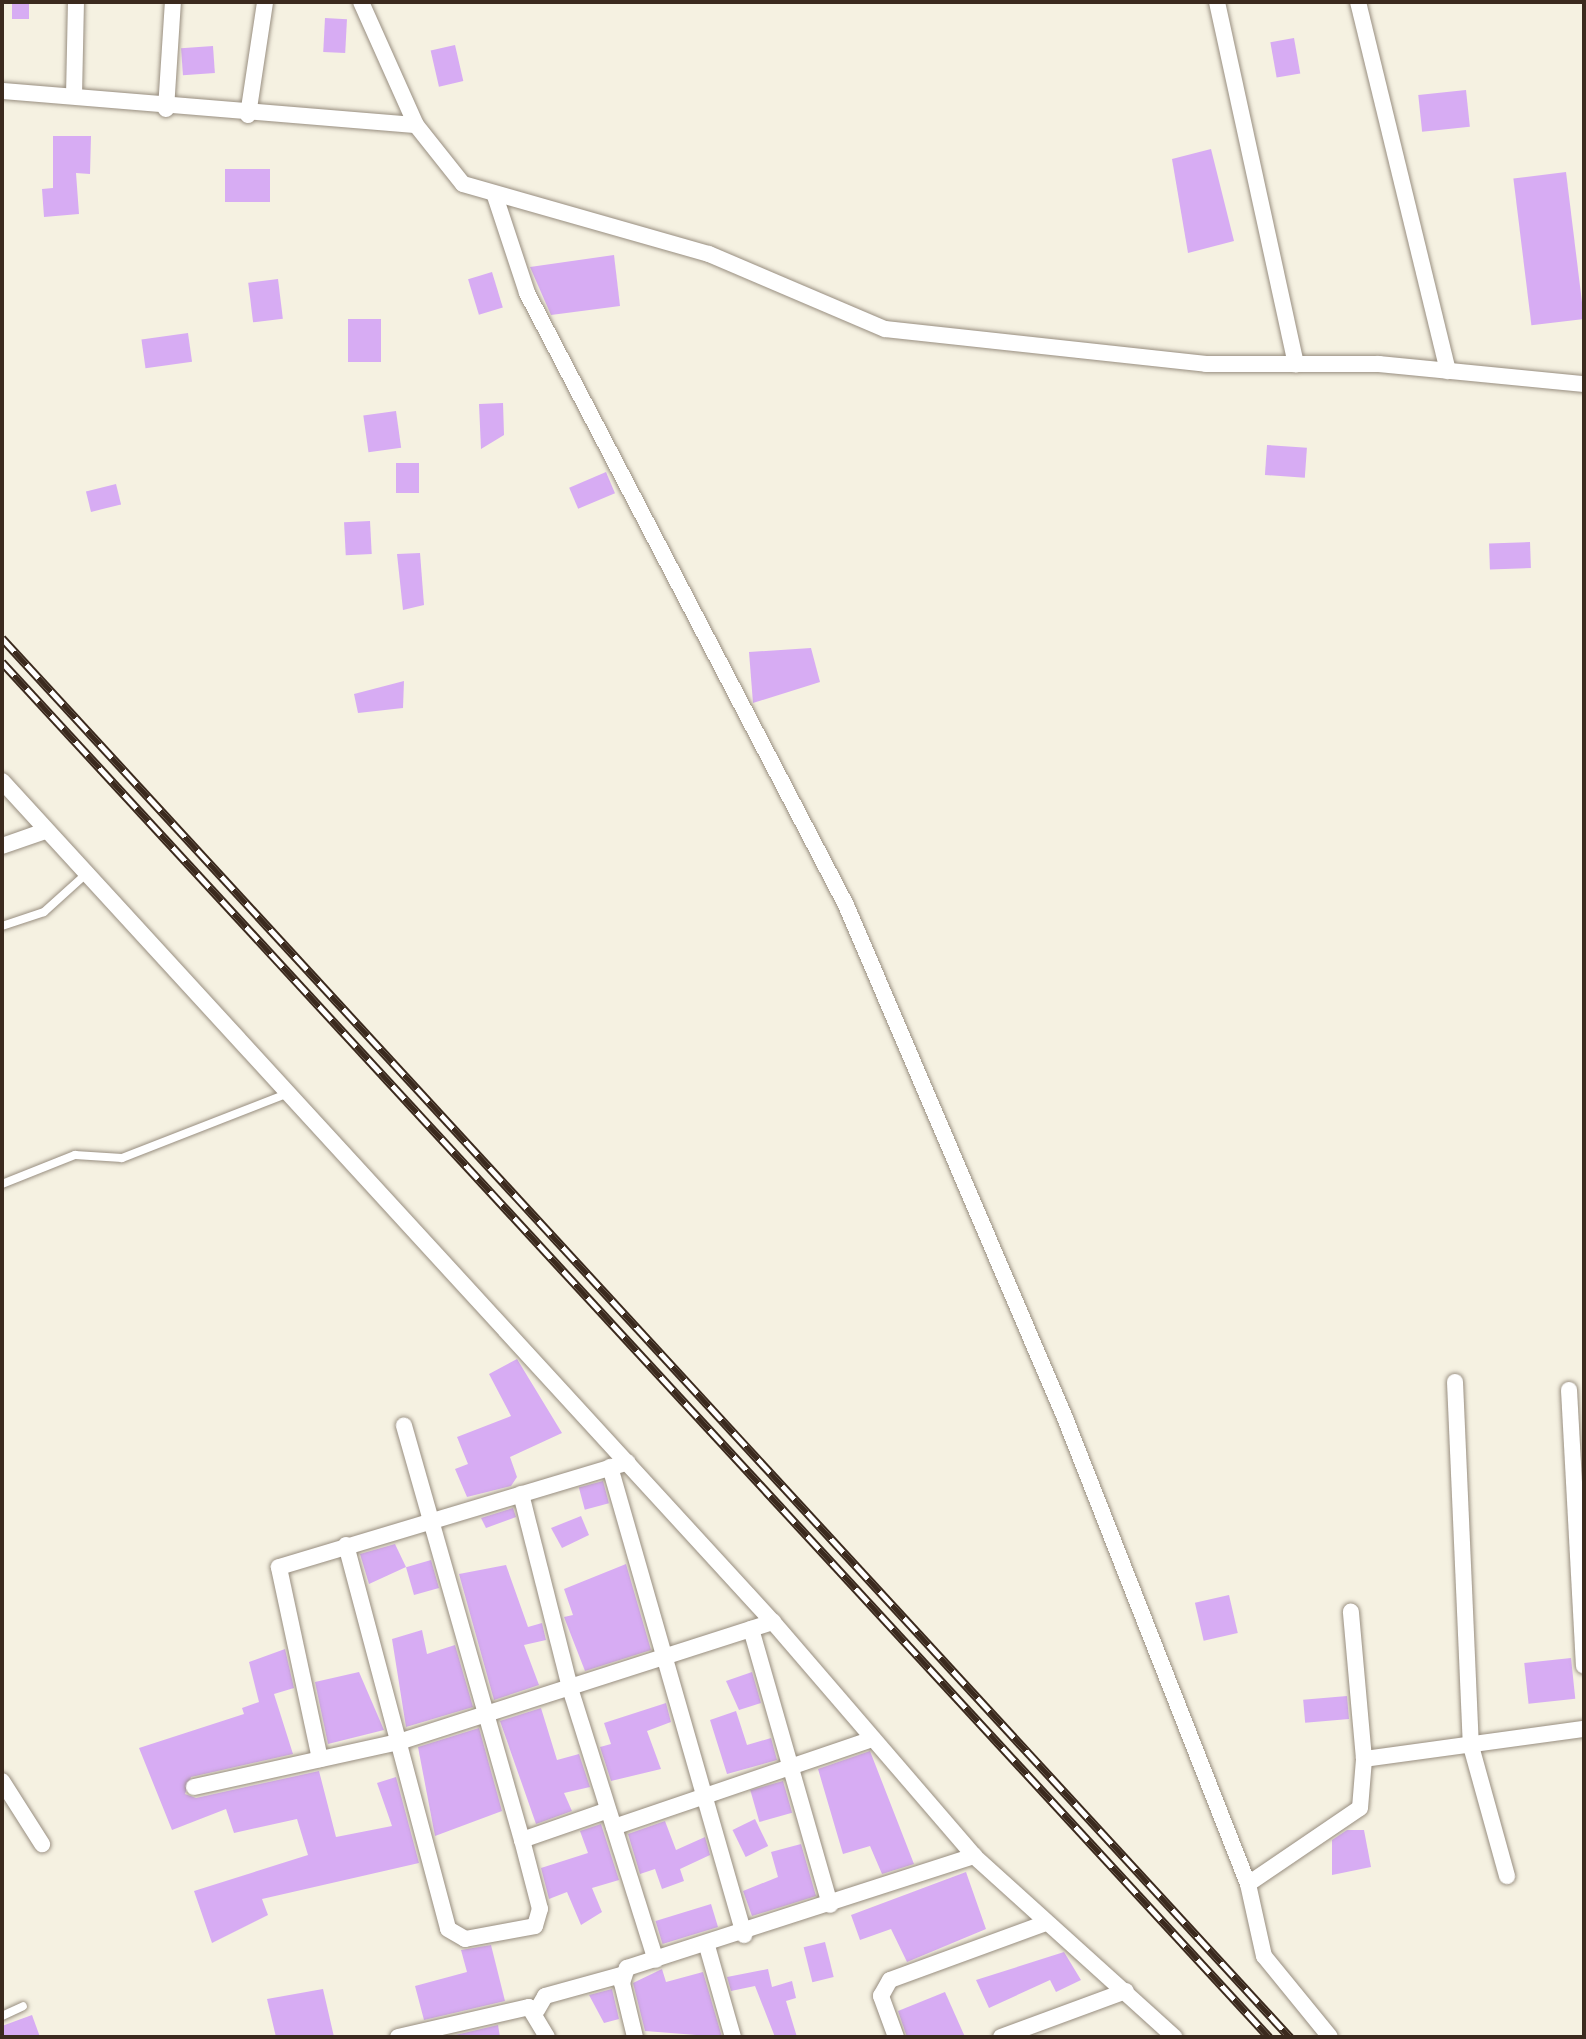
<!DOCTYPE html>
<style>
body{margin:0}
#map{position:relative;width:1586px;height:2039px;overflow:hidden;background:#f5f1e1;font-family:Pangolin,sans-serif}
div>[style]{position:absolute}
.building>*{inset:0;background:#d7acf3;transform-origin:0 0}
.roads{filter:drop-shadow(0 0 2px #988e80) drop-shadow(0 0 2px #988e80)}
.lane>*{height:8px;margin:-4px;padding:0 4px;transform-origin:4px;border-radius:4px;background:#fff}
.street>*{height:16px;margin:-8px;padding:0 8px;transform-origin:8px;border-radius:8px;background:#fff}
.rail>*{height:9px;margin-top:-4.5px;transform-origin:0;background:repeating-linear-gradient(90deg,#fff 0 18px,#3b2a1e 0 36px);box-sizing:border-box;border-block:2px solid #3b2a1e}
span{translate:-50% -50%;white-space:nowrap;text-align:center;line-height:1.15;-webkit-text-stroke:8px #fff;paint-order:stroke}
.frame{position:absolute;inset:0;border:4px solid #3b2a1e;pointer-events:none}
</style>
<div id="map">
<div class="building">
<i style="left:12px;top:2px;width:17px;height:17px"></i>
<i style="left:325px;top:18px;width:22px;height:34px;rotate:3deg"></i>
<i style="left:1294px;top:38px;width:36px;height:24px;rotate:80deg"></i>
<i style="left:455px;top:45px;width:37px;height:25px;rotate:77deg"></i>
<i style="left:213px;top:46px;width:27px;height:32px;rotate:86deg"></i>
<i style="left:1466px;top:90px;width:37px;height:48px;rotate:84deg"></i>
<i style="clip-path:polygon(53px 136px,91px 136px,90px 174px,76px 173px,79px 214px,44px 217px,42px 189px,53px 188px)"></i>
<i style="clip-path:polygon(1211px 149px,1234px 241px,1188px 253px,1172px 159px)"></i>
<i style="left:270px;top:169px;width:33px;height:45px;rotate:90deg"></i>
<i style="left:1566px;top:172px;width:148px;height:53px;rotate:83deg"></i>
<i style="clip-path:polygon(614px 255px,620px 306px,551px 315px,530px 267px)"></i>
<i style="left:492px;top:272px;width:37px;height:25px;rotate:73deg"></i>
<i style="left:278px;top:279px;width:40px;height:30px;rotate:83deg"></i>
<i style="left:381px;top:319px;width:43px;height:33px;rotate:90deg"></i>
<i style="left:188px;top:333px;width:29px;height:47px;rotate:82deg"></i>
<i style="clip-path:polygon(503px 403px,504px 435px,481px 449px,479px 404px)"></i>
<i style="left:396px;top:411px;width:37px;height:33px;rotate:82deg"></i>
<i style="left:1267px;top:445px;width:40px;height:30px;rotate:4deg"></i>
<i style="left:396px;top:463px;width:23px;height:30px"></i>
<i style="left:606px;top:472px;width:23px;height:40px;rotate:67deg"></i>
<i style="left:116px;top:484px;width:21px;height:31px;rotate:76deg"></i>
<i style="left:370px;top:521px;width:33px;height:26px;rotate:87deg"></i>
<i style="left:1530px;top:542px;width:26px;height:41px;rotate:88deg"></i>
<i style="clip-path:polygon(420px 553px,424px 605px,403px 610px,397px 554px)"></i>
<i style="clip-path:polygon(811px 648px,820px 682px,753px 703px,749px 652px)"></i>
<i style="clip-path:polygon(404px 681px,403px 708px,358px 713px,354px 694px)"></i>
<i style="clip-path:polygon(517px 1359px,562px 1433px,510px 1457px,517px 1477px,511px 1486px,467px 1497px,455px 1469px,468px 1464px,457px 1437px,511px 1416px,489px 1374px)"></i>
<i style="left:603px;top:1481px;width:23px;height:25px;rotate:75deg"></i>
<i style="clip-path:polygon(513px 1508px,516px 1517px,486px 1528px,481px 1518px)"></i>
<i style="clip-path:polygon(581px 1516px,589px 1535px,562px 1548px,551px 1528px)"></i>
<i style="clip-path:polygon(395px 1544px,406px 1567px,369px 1584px,360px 1554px)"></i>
<i style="left:431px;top:1560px;width:29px;height:26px;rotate:74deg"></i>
<i style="clip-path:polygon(626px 1564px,651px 1650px,585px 1671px,564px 1617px,573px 1615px,564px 1589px)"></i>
<i style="clip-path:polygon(506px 1565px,528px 1627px,542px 1623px,546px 1640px,524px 1645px,539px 1685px,494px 1700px,459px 1574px)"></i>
<i style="left:1229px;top:1595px;width:39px;height:35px;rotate:77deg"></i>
<i style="clip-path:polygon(422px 1630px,427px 1654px,455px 1645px,473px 1707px,406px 1727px,392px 1639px)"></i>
<i style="clip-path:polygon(285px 1649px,294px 1688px,274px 1694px,293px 1754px,191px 1777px,185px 1794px,196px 1798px,319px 1771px,336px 1837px,392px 1826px,377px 1783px,396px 1777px,419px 1863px,262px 1899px,268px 1915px,212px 1943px,194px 1891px,308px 1855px,297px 1819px,234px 1833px,226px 1809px,172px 1830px,139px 1748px,244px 1714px,242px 1708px,259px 1702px,249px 1662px)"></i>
<i style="left:1571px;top:1658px;width:41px;height:47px;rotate:84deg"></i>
<i style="clip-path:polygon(359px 1672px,384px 1730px,328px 1744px,315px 1682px)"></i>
<i style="clip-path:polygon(752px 1672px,761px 1703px,739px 1710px,726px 1681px)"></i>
<i style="left:1347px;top:1696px;width:23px;height:44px;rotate:85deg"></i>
<i style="clip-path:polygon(666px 1703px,671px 1722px,647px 1731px,661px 1769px,611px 1781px,600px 1747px,611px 1744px,604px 1723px)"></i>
<i style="clip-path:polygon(541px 1708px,557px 1760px,579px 1754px,590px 1787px,564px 1793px,572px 1811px,536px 1824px,500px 1721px)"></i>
<i style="clip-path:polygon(736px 1711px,747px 1745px,771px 1738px,777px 1760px,727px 1774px,710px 1720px)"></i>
<i style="clip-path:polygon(479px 1728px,502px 1811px,435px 1836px,418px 1747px)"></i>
<i style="clip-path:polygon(870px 1751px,914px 1864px,882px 1874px,870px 1846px,843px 1854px,818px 1769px)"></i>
<i style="left:783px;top:1781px;width:33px;height:34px;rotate:74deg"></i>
<i style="left:755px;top:1819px;width:30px;height:25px;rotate:64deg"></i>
<i style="clip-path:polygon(665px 1821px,676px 1850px,705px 1837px,710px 1855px,680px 1869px,684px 1881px,662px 1889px,655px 1869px,640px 1874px,628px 1834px)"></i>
<i style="clip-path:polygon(601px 1824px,619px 1880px,592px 1888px,602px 1912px,581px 1925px,567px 1892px,549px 1899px,541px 1868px,588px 1853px,580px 1831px)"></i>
<i style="clip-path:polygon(1347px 1830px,1364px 1830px,1371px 1867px,1332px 1875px,1332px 1840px)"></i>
<i style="clip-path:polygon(801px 1844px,816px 1896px,752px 1916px,743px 1891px,778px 1877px,771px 1852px)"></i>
<i style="clip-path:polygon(966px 1872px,986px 1929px,907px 1962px,891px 1929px,860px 1940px,851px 1915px)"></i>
<i style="left:711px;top:1904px;width:24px;height:58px;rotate:73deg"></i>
<i style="left:825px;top:1942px;width:36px;height:22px;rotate:76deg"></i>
<i style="clip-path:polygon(491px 1945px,505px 2001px,424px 2020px,415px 1986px,467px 1972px,461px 1950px)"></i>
<i style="clip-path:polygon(1064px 1952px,1081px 1980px,1056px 1992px,1050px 1980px,989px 2008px,976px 1980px)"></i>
<i style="clip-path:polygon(662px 1969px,666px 1982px,703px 1972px,722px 2037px,645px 2031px,633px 1983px)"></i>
<i style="clip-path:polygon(768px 1969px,772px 1987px,792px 1981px,796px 1998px,786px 2001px,797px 2037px,775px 2037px,755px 1986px,731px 1991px,727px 1977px)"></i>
<i style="clip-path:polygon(323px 1989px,334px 2037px,276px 2037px,267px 1999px)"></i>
<i style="clip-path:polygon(612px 1989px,619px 2019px,604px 2023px,589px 1995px)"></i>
<i style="clip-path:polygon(945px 1992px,965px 2037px,907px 2037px,898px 2011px)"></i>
<i style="clip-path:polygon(32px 2015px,40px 2037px,2px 2037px,2px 2026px)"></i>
<i style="clip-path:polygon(498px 2025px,500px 2037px,447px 2037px)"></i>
</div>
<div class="roads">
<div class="lane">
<i style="left:2px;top:926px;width:44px;rotate:-18.4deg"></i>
<i style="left:44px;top:912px;width:55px;rotate:-42.1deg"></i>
<i style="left:2px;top:1184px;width:79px;rotate:-21.7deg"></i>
<i style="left:75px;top:1155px;width:47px;rotate:3.7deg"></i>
<i style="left:122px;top:1158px;width:176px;rotate:-21.3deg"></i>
<i style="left:2px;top:2016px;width:23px;rotate:-25deg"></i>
</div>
<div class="street">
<i style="left:361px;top:2px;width:135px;rotate:65.9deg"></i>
<i style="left:416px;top:125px;width:75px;rotate:51.5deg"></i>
<i style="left:463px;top:184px;width:256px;rotate:15.9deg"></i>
<i style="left:709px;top:254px;width:191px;rotate:23.1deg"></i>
<i style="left:885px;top:329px;width:323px;rotate:6.2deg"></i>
<i style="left:1206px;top:364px;width:173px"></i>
<i style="left:1379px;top:364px;width:206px;rotate:5.6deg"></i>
<i style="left:1217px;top:2px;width:371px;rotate:77.7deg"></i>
<i style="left:1358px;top:2px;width:380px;rotate:76.3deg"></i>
<i style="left:2px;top:91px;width:415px;rotate:4.7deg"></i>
<i style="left:74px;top:96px;width:94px;rotate:-88.8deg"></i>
<i style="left:166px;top:109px;width:107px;rotate:-86.3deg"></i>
<i style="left:248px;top:115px;width:114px;rotate:-81.4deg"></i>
<i style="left:495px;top:196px;width:102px;rotate:71.7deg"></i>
<i style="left:527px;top:293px;width:690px;rotate:62.47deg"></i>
<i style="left:846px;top:905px;width:558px;rotate:66.88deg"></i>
<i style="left:1065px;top:1418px;width:501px;rotate:68.56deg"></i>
<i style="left:1248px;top:1884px;width:74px;rotate:77.5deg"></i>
<i style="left:1264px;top:1956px;width:104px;rotate:50.8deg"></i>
<i style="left:2px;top:781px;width:1141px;rotate:47.49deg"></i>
<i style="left:773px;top:1622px;width:308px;rotate:49.3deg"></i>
<i style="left:974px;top:1856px;width:270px;rotate:42.1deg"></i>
<i style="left:2px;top:846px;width:46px;rotate:-19.2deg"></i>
<i style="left:1455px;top:1382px;width:364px;rotate:87.5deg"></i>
<i style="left:1471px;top:1746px;width:135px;rotate:74.5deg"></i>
<i style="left:1569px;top:1390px;width:276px;rotate:86.9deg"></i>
<i style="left:610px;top:1467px;width:487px;rotate:74deg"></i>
<i style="left:521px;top:1494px;width:200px;rotate:75.8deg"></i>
<i style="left:570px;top:1688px;width:285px;rotate:72.5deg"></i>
<i style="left:346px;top:1545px;width:397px;rotate:75.1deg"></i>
<i style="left:448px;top:1929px;width:20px;rotate:30deg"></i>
<i style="left:465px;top:1939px;width:71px;rotate:-10.5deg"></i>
<i style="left:535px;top:1926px;width:18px;rotate:-74deg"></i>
<i style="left:540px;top:1909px;width:71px;rotate:-104.6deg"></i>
<i style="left:522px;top:1840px;width:431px;rotate:-105.9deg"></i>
<i style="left:751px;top:1629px;width:287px;rotate:74deg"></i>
<i style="left:320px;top:1759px;width:196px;rotate:-102.1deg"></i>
<i style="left:279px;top:1567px;width:364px;rotate:-16.7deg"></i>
<i style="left:1364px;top:1759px;width:222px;rotate:-7.8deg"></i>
<i style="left:2px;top:1781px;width:75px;rotate:57.6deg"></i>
<i style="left:194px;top:1787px;width:210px;rotate:-12.4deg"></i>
<i style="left:399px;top:1742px;width:393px;rotate:-17.8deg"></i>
<i style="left:614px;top:1827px;width:273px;rotate:-18.8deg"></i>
<i style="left:522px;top:1840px;width:91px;rotate:-19.2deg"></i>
<i style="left:1248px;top:1884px;width:135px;rotate:-34.2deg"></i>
<i style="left:1360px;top:1808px;width:49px;rotate:-85.3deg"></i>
<i style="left:1364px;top:1759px;width:148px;rotate:-95.1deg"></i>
<i style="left:707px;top:1946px;width:95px;rotate:74.1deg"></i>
<i style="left:537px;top:2010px;width:16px;rotate:-60deg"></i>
<i style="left:545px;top:1996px;width:79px;rotate:-15.4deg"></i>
<i style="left:398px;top:2037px;width:134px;rotate:-12.9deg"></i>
<i style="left:529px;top:2007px;width:35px;rotate:59deg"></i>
<i style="left:635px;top:2037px;width:56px;rotate:-103.5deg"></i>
<i style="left:622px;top:1983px;width:16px;rotate:-72deg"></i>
<i style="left:627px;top:1968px;width:365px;rotate:-17.9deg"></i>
<i style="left:896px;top:2037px;width:44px;rotate:-110.1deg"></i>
<i style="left:881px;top:1996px;width:18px;rotate:-61deg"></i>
<i style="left:890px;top:1980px;width:163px;rotate:-20.1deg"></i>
<i style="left:1001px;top:2037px;width:133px;rotate:-20.2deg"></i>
</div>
</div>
<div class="rail">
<i style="left:2px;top:638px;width:1902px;rotate:47.37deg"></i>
<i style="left:2px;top:662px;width:1870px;rotate:47.34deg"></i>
</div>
<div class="frame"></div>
</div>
